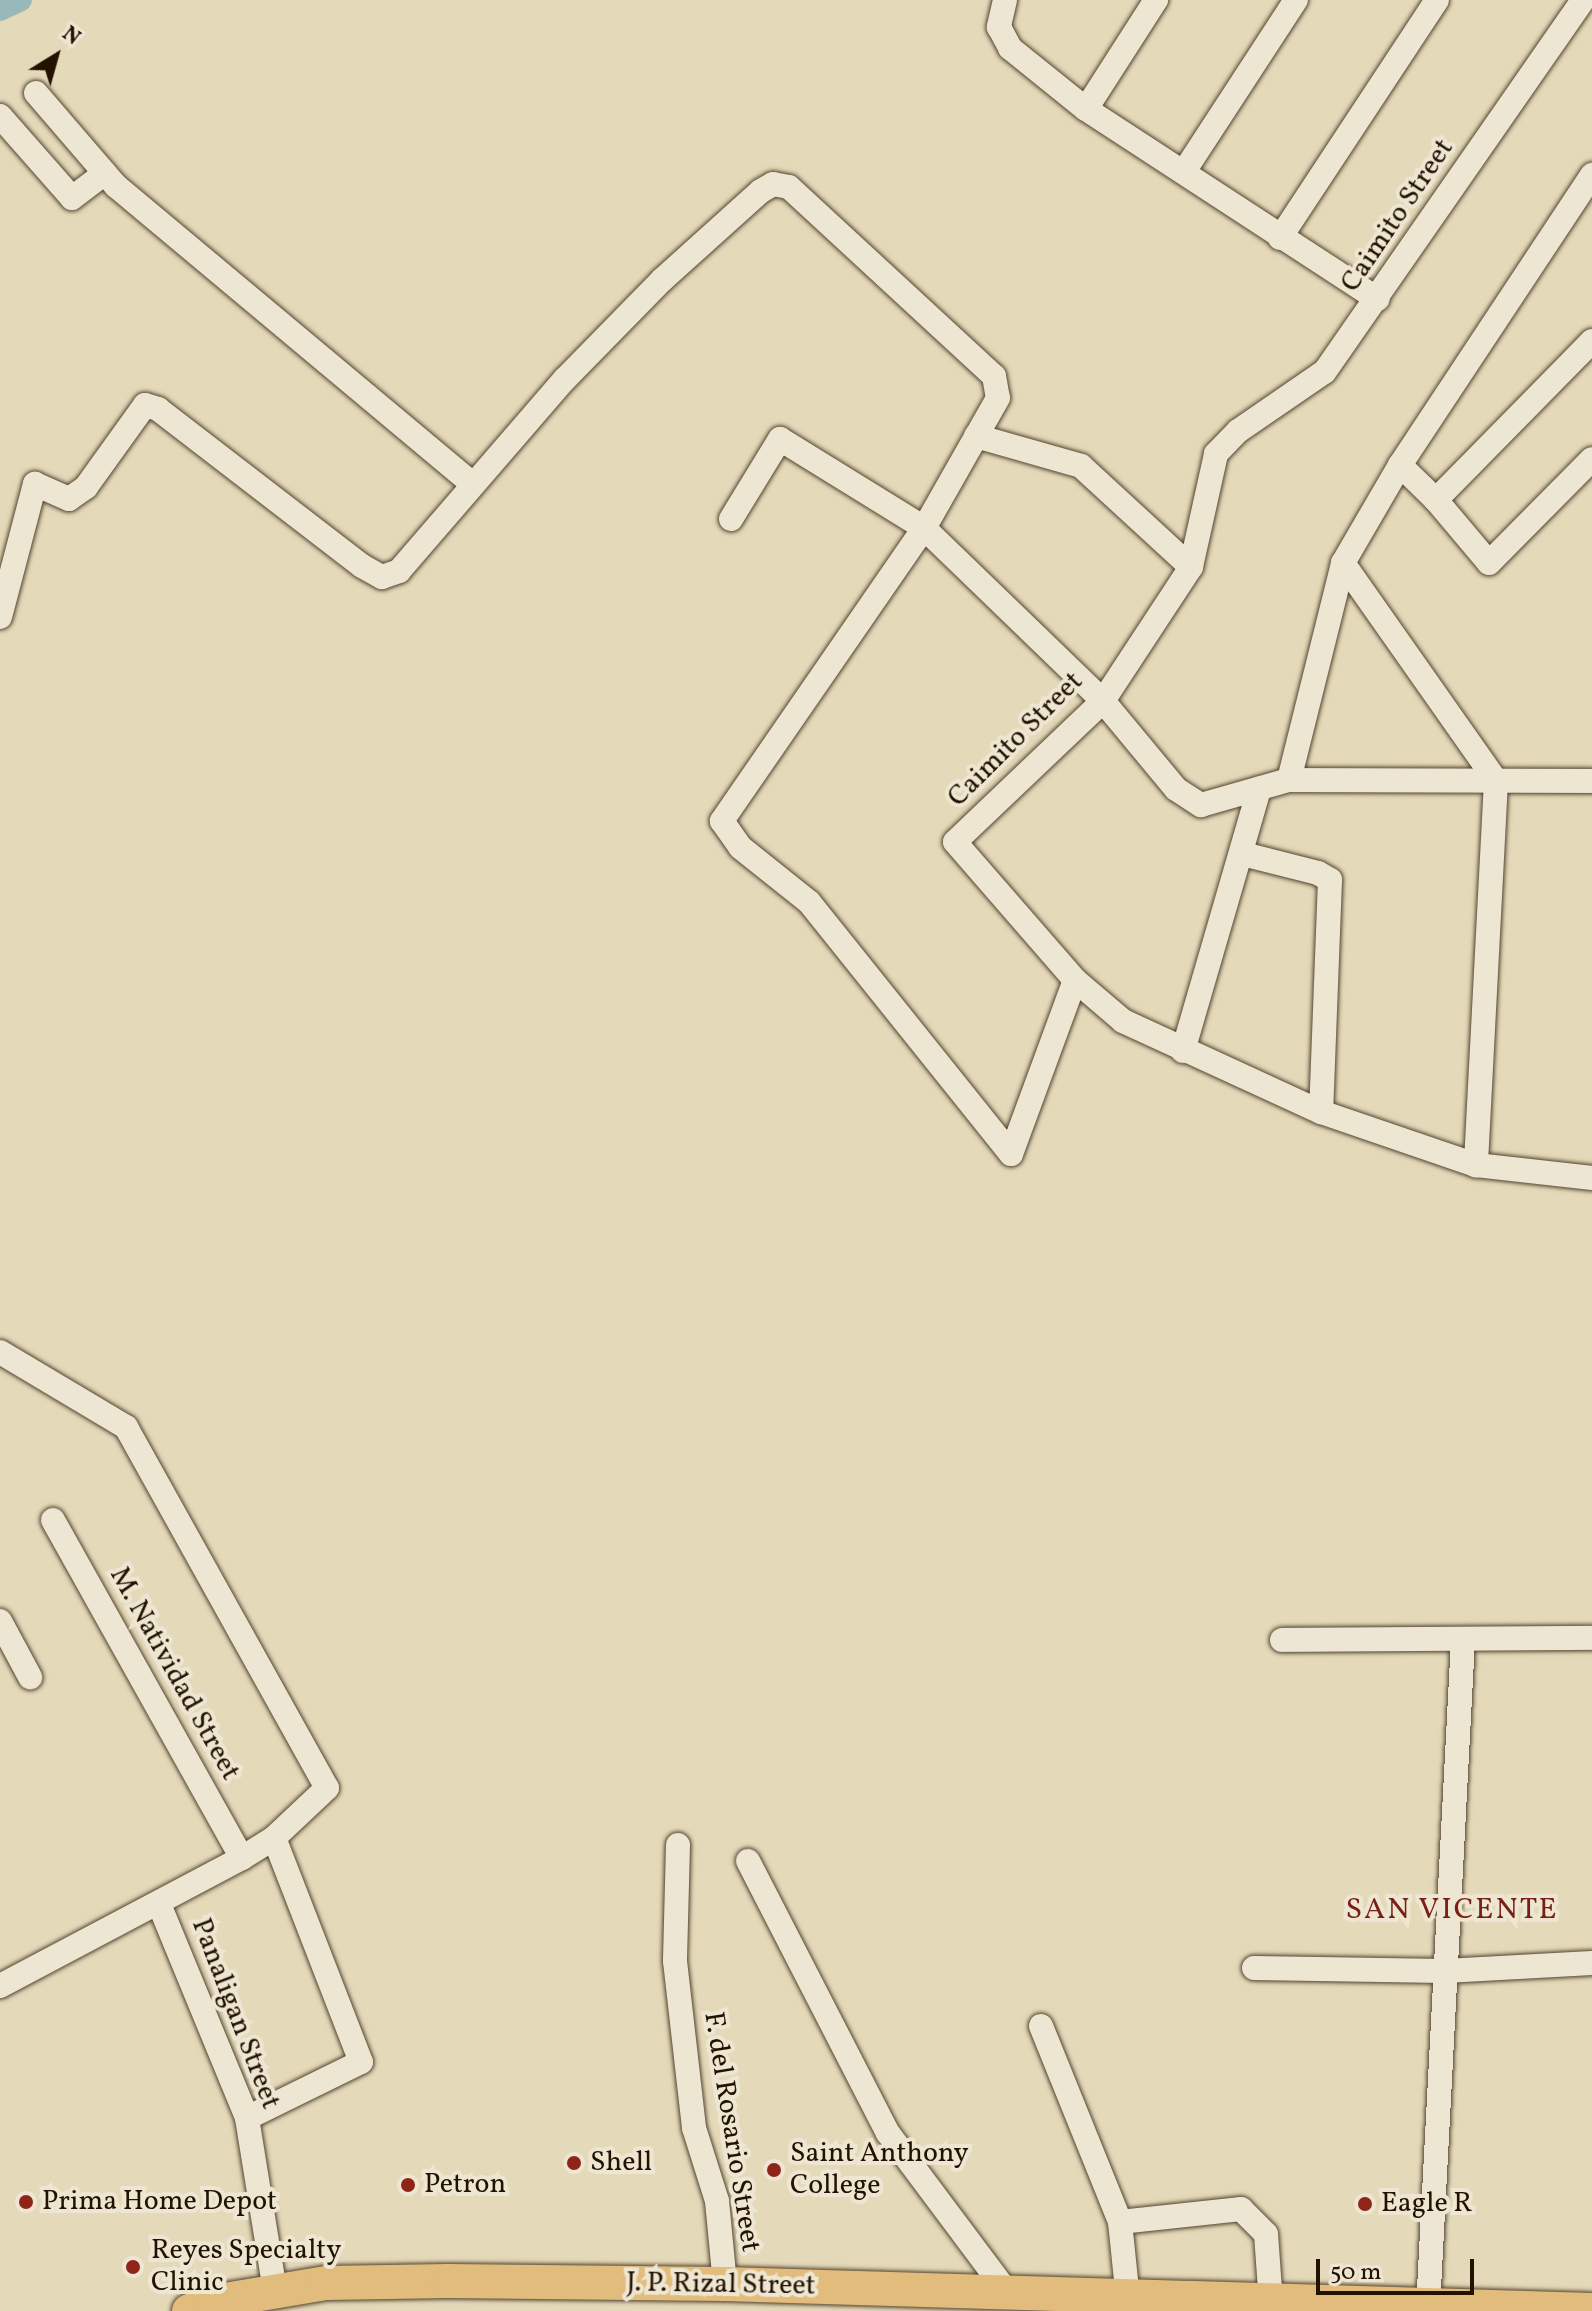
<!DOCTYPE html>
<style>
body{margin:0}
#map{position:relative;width:1592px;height:2311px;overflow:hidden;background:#e4d9b9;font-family:Vollkorn,serif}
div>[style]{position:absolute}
.canal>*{height:22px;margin:-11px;padding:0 11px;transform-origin:11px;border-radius:11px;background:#99b8b9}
.roads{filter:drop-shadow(0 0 2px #54442f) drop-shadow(0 0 2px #54442f)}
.minor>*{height:24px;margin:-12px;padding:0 12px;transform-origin:12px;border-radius:12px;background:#ede6d2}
.highway>*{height:34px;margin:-17px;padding:0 17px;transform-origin:17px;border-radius:17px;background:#e2bc7c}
.dots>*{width:22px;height:22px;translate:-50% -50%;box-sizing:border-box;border:4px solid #ede6d2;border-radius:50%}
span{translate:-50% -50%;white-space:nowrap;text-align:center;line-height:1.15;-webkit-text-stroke:8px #ede6d2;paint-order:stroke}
.street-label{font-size:28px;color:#241201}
.poi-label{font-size:28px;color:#241201}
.left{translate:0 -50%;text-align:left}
.neighbourhood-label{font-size:30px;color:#7a1f14;letter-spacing:2px}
.north{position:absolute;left:16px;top:16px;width:80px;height:80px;-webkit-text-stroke:6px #ede6d2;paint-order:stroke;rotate:37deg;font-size:22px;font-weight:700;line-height:32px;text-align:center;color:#241201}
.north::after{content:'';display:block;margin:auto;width:28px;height:36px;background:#241201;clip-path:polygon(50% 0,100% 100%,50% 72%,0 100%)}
.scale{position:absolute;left:1316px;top:2259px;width:158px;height:36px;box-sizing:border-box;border:4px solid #241201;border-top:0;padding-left:10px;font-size:24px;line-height:28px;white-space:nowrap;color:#241201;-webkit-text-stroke:6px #ede6d2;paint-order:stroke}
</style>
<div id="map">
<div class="canal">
<i style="left:0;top:10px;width:23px;rotate:-25deg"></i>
</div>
<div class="roads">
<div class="minor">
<i style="left:1005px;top:0;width:28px;rotate:103deg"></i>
<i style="left:999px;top:27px;width:24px;rotate:62deg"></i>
<i style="left:1010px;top:48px;width:97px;rotate:38.8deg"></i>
<i style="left:1086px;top:109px;width:348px;rotate:33.1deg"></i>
<i style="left:1583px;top:0;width:453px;rotate:124.8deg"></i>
<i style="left:1324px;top:372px;width:104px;rotate:145.5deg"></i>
<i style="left:1238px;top:431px;width:32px;rotate:134deg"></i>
<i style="left:1216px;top:454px;width:116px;rotate:102.5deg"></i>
<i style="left:1191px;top:567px;width:160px;rotate:123.3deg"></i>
<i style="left:1103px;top:701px;width:204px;rotate:136.4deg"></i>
<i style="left:955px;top:842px;width:183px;rotate:49deg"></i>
<i style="left:1075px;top:980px;width:63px;rotate:40.5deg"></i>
<i style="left:1123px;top:1021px;width:218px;rotate:24.7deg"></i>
<i style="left:1321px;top:1112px;width:164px;rotate:18.9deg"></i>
<i style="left:1476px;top:1165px;width:117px;rotate:6.4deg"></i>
<i style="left:36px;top:93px;width:123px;rotate:49.3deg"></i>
<i style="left:116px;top:186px;width:464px;rotate:39.9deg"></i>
<i style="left:1086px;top:109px;width:130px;rotate:-57.3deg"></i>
<i style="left:0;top:116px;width:109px;rotate:48.7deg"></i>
<i style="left:72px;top:198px;width:41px;rotate:-37.1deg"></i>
<i style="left:1185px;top:170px;width:203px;rotate:-56.9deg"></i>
<i style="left:1280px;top:238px;width:285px;rotate:-56.6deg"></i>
<i style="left:1592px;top:341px;width:223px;rotate:134.5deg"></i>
<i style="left:1436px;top:500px;width:82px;rotate:49.9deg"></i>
<i style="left:1489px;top:563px;width:146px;rotate:-45.3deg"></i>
<i style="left:976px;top:436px;width:109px;rotate:15.9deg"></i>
<i style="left:1081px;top:466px;width:149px;rotate:42.6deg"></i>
<i style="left:1400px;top:465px;width:50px;rotate:44.2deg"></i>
<i style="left:731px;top:519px;width:94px;rotate:-58.5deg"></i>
<i style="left:780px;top:439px;width:169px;rotate:31.7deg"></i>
<i style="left:924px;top:528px;width:249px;rotate:44deg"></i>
<i style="left:1103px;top:701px;width:114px;rotate:50.3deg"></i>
<i style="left:1176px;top:789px;width:30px;rotate:33deg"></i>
<i style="left:1201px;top:805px;width:91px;rotate:-15.9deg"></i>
<i style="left:1289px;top:780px;width:303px;rotate:0.2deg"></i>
<i style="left:1343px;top:563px;width:266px;rotate:54.9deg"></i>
<i style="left:1496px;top:781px;width:385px;rotate:93deg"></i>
<i style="left:0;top:617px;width:138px;rotate:-75.3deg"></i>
<i style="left:35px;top:484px;width:37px;rotate:24deg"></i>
<i style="left:69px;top:499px;width:21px;rotate:-35deg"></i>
<i style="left:86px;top:487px;width:101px;rotate:-54.3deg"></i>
<i style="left:145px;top:405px;width:14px;rotate:17deg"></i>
<i style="left:158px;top:409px;width:257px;rotate:37.6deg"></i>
<i style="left:362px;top:566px;width:23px;rotate:29deg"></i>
<i style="left:382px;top:577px;width:18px;rotate:-19deg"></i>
<i style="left:399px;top:571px;width:254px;rotate:-49.2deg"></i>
<i style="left:565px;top:379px;width:139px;rotate:-45.6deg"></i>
<i style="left:662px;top:280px;width:133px;rotate:-42deg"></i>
<i style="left:761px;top:191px;width:14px;rotate:-30deg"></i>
<i style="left:773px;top:184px;width:16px;rotate:11deg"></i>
<i style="left:789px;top:187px;width:279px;rotate:42.7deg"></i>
<i style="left:994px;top:376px;width:22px;rotate:80deg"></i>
<i style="left:998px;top:398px;width:150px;rotate:119.6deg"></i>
<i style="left:924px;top:528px;width:356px;rotate:124.6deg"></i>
<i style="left:722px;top:821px;width:32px;rotate:55deg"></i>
<i style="left:740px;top:847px;width:88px;rotate:38.6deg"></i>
<i style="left:809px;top:902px;width:323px;rotate:51.3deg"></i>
<i style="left:1011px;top:1154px;width:185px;rotate:-69.8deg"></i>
<i style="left:1289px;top:780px;width:224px;rotate:-76deg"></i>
<i style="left:1343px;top:563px;width:113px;rotate:-59.8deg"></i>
<i style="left:1400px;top:465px;width:348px;rotate:-56.5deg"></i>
<i style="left:1243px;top:854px;width:77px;rotate:14.2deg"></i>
<i style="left:1318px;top:873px;width:14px;rotate:30deg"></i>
<i style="left:1330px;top:880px;width:232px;rotate:92.2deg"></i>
<i style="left:1183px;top:1051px;width:273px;rotate:-73.8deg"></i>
<i style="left:0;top:1352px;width:147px;rotate:30.8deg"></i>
<i style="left:126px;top:1427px;width:413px;rotate:60.9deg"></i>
<i style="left:327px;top:1788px;width:73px;rotate:136.7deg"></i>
<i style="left:274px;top:1838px;width:38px;rotate:148deg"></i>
<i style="left:242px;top:1858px;width:274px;rotate:152.1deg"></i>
<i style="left:53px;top:1520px;width:387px;rotate:60.8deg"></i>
<i style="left:0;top:1621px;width:64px;rotate:61.8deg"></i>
<i style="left:1282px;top:1640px;width:310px;rotate:-0.4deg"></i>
<i style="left:678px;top:1845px;width:116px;rotate:91.5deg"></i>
<i style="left:675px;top:1961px;width:168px;rotate:83.5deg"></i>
<i style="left:694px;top:2128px;width:77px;rotate:72.5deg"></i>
<i style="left:717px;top:2201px;width:83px;rotate:84.5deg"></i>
<i style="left:748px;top:1861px;width:306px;rotate:62.8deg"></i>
<i style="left:888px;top:2133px;width:199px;rotate:53.2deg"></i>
<i style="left:159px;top:1904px;width:231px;rotate:67.6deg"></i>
<i style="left:247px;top:2118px;width:174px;rotate:80.8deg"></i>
<i style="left:1254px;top:1968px;width:191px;rotate:0.9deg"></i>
<i style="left:1445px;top:1971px;width:147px;rotate:-3.1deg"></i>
<i style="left:1041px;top:2026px;width:211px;rotate:68deg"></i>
<i style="left:1120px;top:2222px;width:78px;rotate:84.1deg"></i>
<i style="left:247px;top:2118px;width:127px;rotate:-26.2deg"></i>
<i style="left:361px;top:2062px;width:240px;rotate:-111.2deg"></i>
<i style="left:1120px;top:2222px;width:122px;rotate:-6.1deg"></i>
<i style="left:1241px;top:2209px;width:35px;rotate:45deg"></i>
<i style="left:1266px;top:2234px;width:70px;rotate:85.9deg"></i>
<i style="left:1428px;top:2308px;width:669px;rotate:-87deg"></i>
</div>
<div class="highway">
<i style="left:189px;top:2311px;width:26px;rotate:-21deg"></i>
<i style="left:213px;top:2302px;width:116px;rotate:-9.5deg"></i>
<i style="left:327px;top:2283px;width:121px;rotate:-0.9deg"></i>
<i style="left:448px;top:2281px;width:277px;rotate:0.6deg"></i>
<i style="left:725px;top:2284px;width:867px;rotate:1.72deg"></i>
</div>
</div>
<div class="dots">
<i style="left:574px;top:2163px;background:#8f2418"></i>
<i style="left:774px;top:2170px;background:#8f2418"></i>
<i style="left:408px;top:2185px;background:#8f2418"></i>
<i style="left:26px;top:2202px;background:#8f2418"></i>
<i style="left:1365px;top:2204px;background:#8f2418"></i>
<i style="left:133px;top:2267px;background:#8f2418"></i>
</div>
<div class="street-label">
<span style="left:1398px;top:216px;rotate:-56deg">Caimito Street</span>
<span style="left:1016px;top:740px;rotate:-45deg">Caimito Street</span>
<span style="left:174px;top:1674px;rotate:61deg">M. Natividad Street</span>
<span style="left:235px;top:2014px;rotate:69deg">Panaligan Street</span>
<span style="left:731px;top:2132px;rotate:81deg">F. del Rosario Street</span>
<span style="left:721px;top:2285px;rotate:1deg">J. P. Rizal Street</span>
</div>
<div class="poi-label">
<span class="left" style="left:790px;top:2170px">Saint Anthony<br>College</span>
<span class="left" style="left:590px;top:2163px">Shell</span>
<span class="left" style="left:424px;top:2185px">Petron</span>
<span class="left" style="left:42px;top:2202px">Prima Home Depot</span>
<span class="left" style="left:1381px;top:2204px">Eagle R</span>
<span class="left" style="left:151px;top:2267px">Reyes Specialty<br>Clinic</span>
</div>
<div class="neighbourhood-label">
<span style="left:1452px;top:1910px">SAN VICENTE</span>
</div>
<div class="north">N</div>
<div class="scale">50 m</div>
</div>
